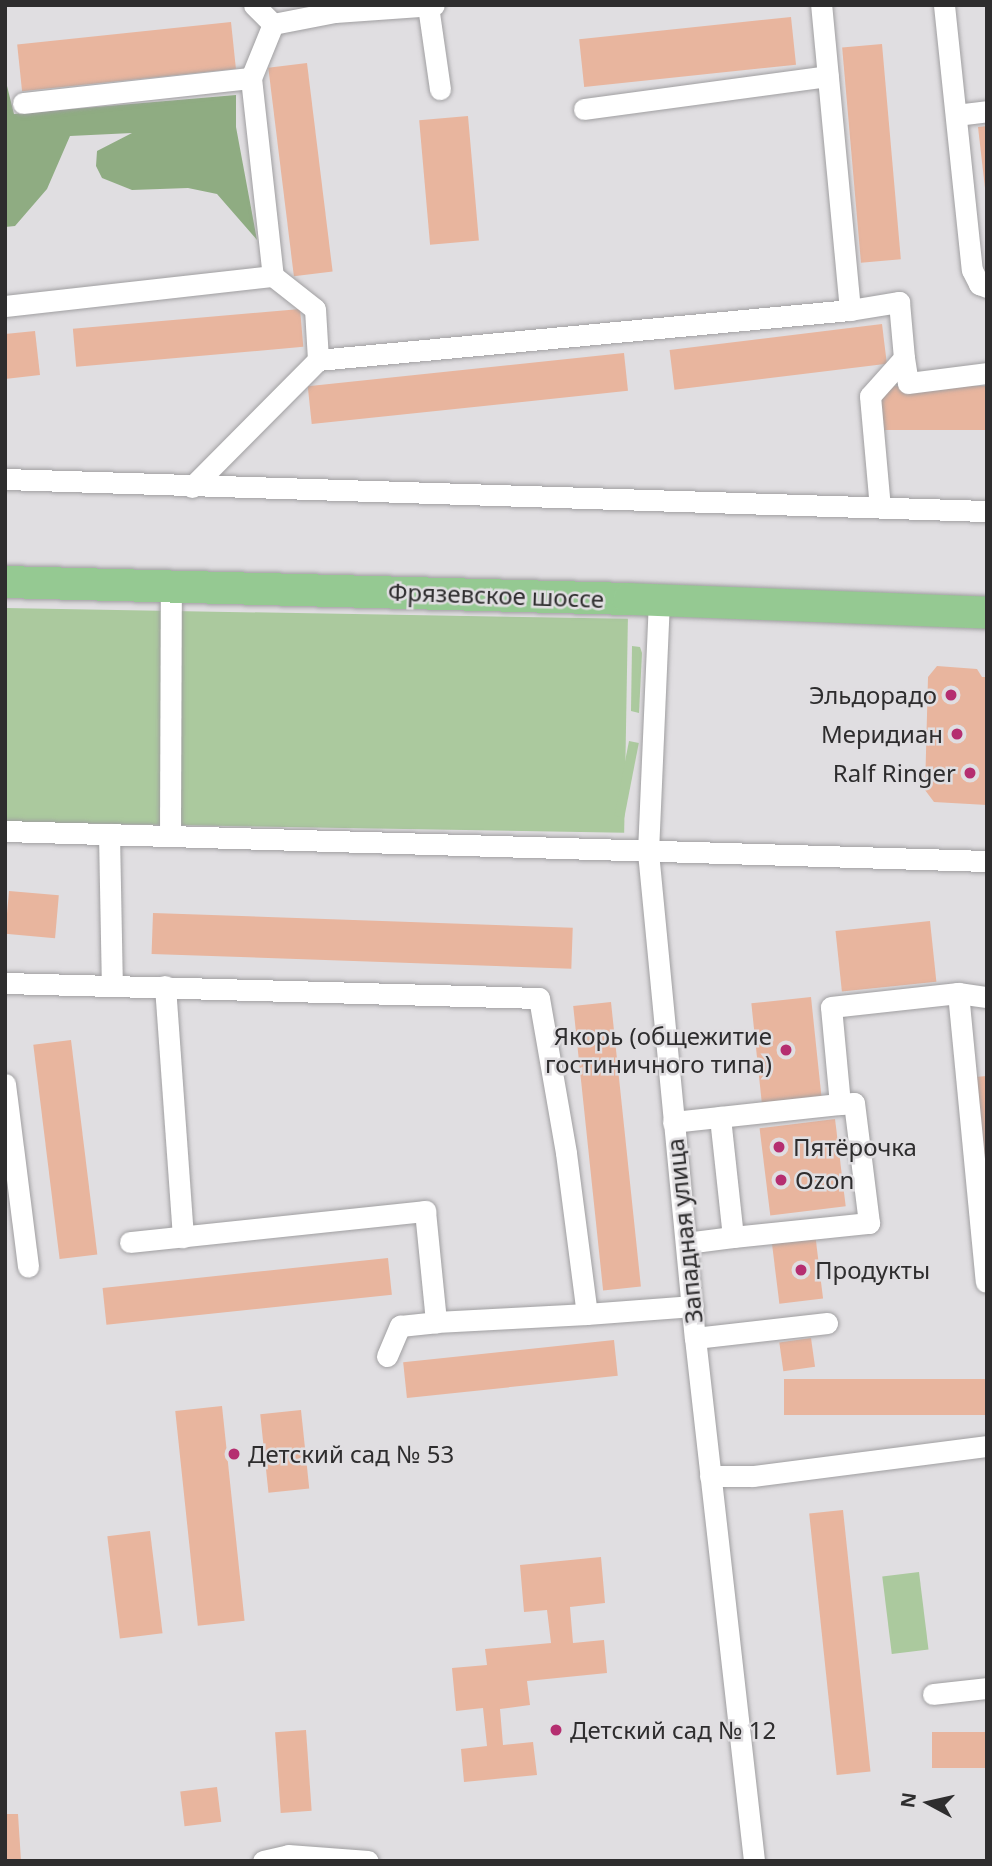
<!DOCTYPE html>
<meta charset="utf-8">
<style>
body{margin:0}
#map{position:relative;width:992px;height:1866px;overflow:hidden;background:#e0dee1;font-family:"Noto Sans",sans-serif}
div>[style]{position:absolute}
.green>*{inset:0;background:#abc99e;transform-origin:0 0}
.forest>*{inset:0;background:#8fac82}
.building>*{inset:0;background:#e8b59e;transform-origin:0 0}
.roads{filter:drop-shadow(0 0 2px #a09fa1) drop-shadow(0 0 2px #a09fa1)}
.minor>*{height:21px;margin:-10.5px;padding:0 10.5px;transform-origin:10.5px;border-radius:10.5px;background:#fff}
.highway>*{height:32px;margin:-16px;padding:0 16px;transform-origin:16px;border-radius:16px;background:#95c992}
.dots>*{width:19px;height:19px;translate:-50% -50%;box-sizing:border-box;border:4px solid #e0dee1;border-radius:50%}
span{translate:-50% -50%;white-space:nowrap;text-align:center;line-height:1.15;-webkit-text-stroke:5px #e0dee1;paint-order:stroke}
.street-label{font-size:24px;color:#2e2d2e}
.poi-label{font-size:24px;color:#2e2d2e}
.right{translate:-100% -50%;text-align:right}
.left{translate:0 -50%;text-align:left}
.frame{position:absolute;inset:0;border:7px solid #2e2d2e;pointer-events:none}
.north{position:absolute;left:894px;top:1768px;width:70px;height:70px;-webkit-text-stroke:5px #e0dee1;paint-order:stroke;rotate:278deg;font-size:19px;font-weight:700;line-height:28px;text-align:center;color:#2e2d2e}
.north::after{content:'';display:block;margin:auto;width:24px;height:32px;background:#2e2d2e;clip-path:polygon(50% 0,100% 100%,50% 72%,0 100%)}
</style>
<div id="map">
<div class="green">
<i style="left:5px;top:608px;width:623px;height:214px;rotate:1deg"></i>
<i style="clip-path:polygon(632px 646px,640px 647px,642px 653px,639px 713px,631px 711px)"></i>
<i style="left:629px;top:741px;width:10px;height:76px;rotate:11deg"></i>
<i style="left:919px;top:1572px;width:78px;height:37px;rotate:83deg"></i>
</div>
<div class="forest">
<i style="clip-path:polygon(5px 78px,14px 114px,236px 95px,236px 127px,257px 240px,217px 194px,188px 188px,132px 190px,102px 178px,96px 166px,97px 151px,132px 133px,70px 136px,47px 189px,15px 226px,5px 227px)"></i>
</div>
<div class="building">
<i style="left:791px;top:17px;width:48px;height:213px;rotate:84deg"></i>
<i style="left:231px;top:22px;width:47px;height:215px;rotate:84deg"></i>
<i style="left:882px;top:44px;width:216px;height:40px;rotate:85deg"></i>
<i style="left:307px;top:63px;width:210px;height:39px;rotate:83deg"></i>
<i style="left:468px;top:116px;width:125px;height:49px;rotate:85deg"></i>
<i style="clip-path:polygon(987px 126px,987px 187px,985px 188px,978px 127px)"></i>
<i style="left:300px;top:309px;width:38px;height:228px;rotate:85deg"></i>
<i style="left:882px;top:324px;width:40px;height:214px;rotate:83deg"></i>
<i style="clip-path:polygon(35px 331px,40px 375px,5px 379px,5px 334px)"></i>
<i style="left:624px;top:353px;width:38px;height:318px;rotate:84deg"></i>
<i style="left:987px;top:386px;width:44px;height:106px;rotate:90deg"></i>
<i style="clip-path:polygon(937px 666px,977px 669px,982px 677px,987px 677px,987px 805px,934px 802px,925px 790px,928px 677px)"></i>
<i style="left:9px;top:891px;width:50px;height:43px;rotate:5deg"></i>
<i style="left:153px;top:913px;width:420px;height:41px;rotate:2deg"></i>
<i style="left:930px;top:921px;width:61px;height:95px;rotate:84deg"></i>
<i style="left:811px;top:997px;width:100px;height:60px;rotate:84deg"></i>
<i style="left:611px;top:1002px;width:286px;height:38px;rotate:84deg"></i>
<i style="left:71px;top:1040px;width:216px;height:38px;rotate:83deg"></i>
<i style="clip-path:polygon(987px 1076px,987px 1183px,975px 1077px)"></i>
<i style="left:835px;top:1119px;width:88px;height:76px;rotate:83deg"></i>
<i style="left:815px;top:1233px;width:66px;height:44px;rotate:83deg"></i>
<i style="left:388px;top:1258px;width:37px;height:287px;rotate:84deg"></i>
<i style="left:811px;top:1338px;width:29px;height:32px;rotate:82deg"></i>
<i style="left:614px;top:1340px;width:36px;height:212px;rotate:84deg"></i>
<i style="left:987px;top:1379px;width:36px;height:203px;rotate:90deg"></i>
<i style="left:222px;top:1406px;width:216px;height:47px;rotate:84deg"></i>
<i style="left:301px;top:1410px;width:79px;height:41px;rotate:84deg"></i>
<i style="left:843px;top:1510px;width:263px;height:34px;rotate:84deg"></i>
<i style="left:150px;top:1531px;width:103px;height:43px;rotate:83deg"></i>
<i style="clip-path:polygon(601px 1557px,605px 1603px,570px 1607px,573px 1643px,604px 1640px,607px 1673px,527px 1681px,530px 1705px,500px 1709px,503px 1745px,533px 1742px,537px 1775px,464px 1782px,461px 1749px,487px 1746px,483px 1708px,456px 1711px,452px 1668px,487px 1665px,485px 1649px,551px 1643px,547px 1610px,524px 1612px,520px 1565px)"></i>
<i style="left:306px;top:1730px;width:81px;height:31px;rotate:86deg"></i>
<i style="left:987px;top:1732px;width:36px;height:55px;rotate:90deg"></i>
<i style="left:217px;top:1787px;width:35px;height:37px;rotate:83deg"></i>
<i style="clip-path:polygon(5px 1814px,18px 1814px,21px 1861px,5px 1861px)"></i>
</div>
<div class="roads">
<div class="minor">
<i style="left:254px;top:5px;width:27px;rotate:45deg"></i>
<i style="left:273px;top:24px;width:58px;rotate:112.2deg"></i>
<i style="left:251px;top:78px;width:199px;rotate:83.7deg"></i>
<i style="left:944px;top:5px;width:266px;rotate:84deg"></i>
<i style="left:972px;top:270px;width:16px;rotate:63deg"></i>
<i style="left:979px;top:284px;width:9px;rotate:21deg"></i>
<i style="left:428px;top:6px;width:84px;rotate:81.8deg"></i>
<i style="left:273px;top:24px;width:63px;rotate:-11deg"></i>
<i style="left:335px;top:12px;width:99px;rotate:-4deg"></i>
<i style="left:23px;top:103px;width:229px;rotate:-6.3deg"></i>
<i style="left:584px;top:109px;width:246px;rotate:-7.7deg"></i>
<i style="left:956px;top:115px;width:31px;rotate:-7deg"></i>
<i style="left:5px;top:306px;width:270px;rotate:-6.4deg"></i>
<i style="left:273px;top:276px;width:53px;rotate:38.2deg"></i>
<i style="left:315px;top:309px;width:51px;rotate:86.6deg"></i>
<i style="left:318px;top:360px;width:179px;rotate:134.8deg"></i>
<i style="left:850px;top:310px;width:50px;rotate:-9.3deg"></i>
<i style="left:899px;top:302px;width:56px;rotate:84.9deg"></i>
<i style="left:904px;top:358px;width:51px;rotate:131.8deg"></i>
<i style="left:870px;top:396px;width:111px;rotate:84.9deg"></i>
<i style="left:904px;top:358px;width:25px;rotate:81deg"></i>
<i style="left:908px;top:383px;width:80px;rotate:-7.2deg"></i>
<i style="left:318px;top:360px;width:534px;rotate:-5.37deg"></i>
<i style="left:850px;top:310px;width:306px;rotate:-95.4deg"></i>
<i style="left:5px;top:479px;width:983px;rotate:1.87deg"></i>
<i style="left:659px;top:600px;width:252px;rotate:92.5deg"></i>
<i style="left:648px;top:852px;width:488px;rotate:84.5deg"></i>
<i style="left:695px;top:1338px;width:526px;rotate:83.56deg"></i>
<i style="left:5px;top:831px;width:982px;rotate:1.75deg"></i>
<i style="left:109px;top:834px;width:150px;rotate:88.9deg"></i>
<i style="left:170px;top:836px;width:250px;rotate:-89.8deg"></i>
<i style="left:5px;top:983px;width:534px;rotate:1.61deg"></i>
<i style="left:539px;top:998px;width:157px;rotate:80.1deg"></i>
<i style="left:566px;top:1153px;width:162px;rotate:82.6deg"></i>
<i style="left:587px;top:1314px;width:106px;rotate:-4.3deg"></i>
<i style="left:165px;top:986px;width:252px;rotate:85.9deg"></i>
<i style="left:958px;top:993px;width:290px;rotate:84.5deg"></i>
<i style="left:5px;top:1084px;width:184px;rotate:82.8deg"></i>
<i style="left:673px;top:1122px;width:168px;rotate:-6.2deg"></i>
<i style="left:840px;top:1104px;width:97px;rotate:-95.3deg"></i>
<i style="left:831px;top:1007px;width:128px;rotate:-6.3deg"></i>
<i style="left:958px;top:993px;width:29px;rotate:8deg"></i>
<i style="left:733px;top:1237px;width:137px;rotate:-5.9deg"></i>
<i style="left:869px;top:1223px;width:121px;rotate:-97.1deg"></i>
<i style="left:854px;top:1103px;width:14px;rotate:176deg"></i>
<i style="left:130px;top:1242px;width:297px;rotate:-6deg"></i>
<i style="left:425px;top:1211px;width:112px;rotate:84.3deg"></i>
<i style="left:436px;top:1322px;width:151px;rotate:-3deg"></i>
<i style="left:686px;top:1243px;width:47px;rotate:-7.3deg"></i>
<i style="left:733px;top:1237px;width:121px;rotate:-96.2deg"></i>
<i style="left:695px;top:1338px;width:133px;rotate:-6.5deg"></i>
<i style="left:387px;top:1356px;width:33px;rotate:-67deg"></i>
<i style="left:400px;top:1326px;width:36px;rotate:-6deg"></i>
<i style="left:710px;top:1476px;width:43px"></i>
<i style="left:753px;top:1476px;width:236px;rotate:-7.3deg"></i>
<i style="left:933px;top:1694px;width:54px;rotate:-6.3deg"></i>
<i style="left:263px;top:1861px;width:26px;rotate:-13deg"></i>
<i style="left:288px;top:1855px;width:80px;rotate:4.3deg"></i>
</div>
<div class="highway">
<i style="left:5px;top:582px;width:624px;rotate:1.56deg"></i>
<i style="left:629px;top:599px;width:358px;rotate:2.2deg"></i>
</div>
</div>
<div class="dots">
<i style="left:951px;top:695px;background:#b52e70"></i>
<i style="left:957px;top:734px;background:#b52e70"></i>
<i style="left:970px;top:773px;background:#b52e70"></i>
<i style="left:786px;top:1050px;background:#b52e70"></i>
<i style="left:779px;top:1147px;background:#b52e70"></i>
<i style="left:781px;top:1180px;background:#b52e70"></i>
<i style="left:801px;top:1270px;background:#b52e70"></i>
<i style="left:234px;top:1454px;background:#b52e70"></i>
<i style="left:556px;top:1730px;background:#b52e70"></i>
</div>
<div class="street-label">
<span style="left:496px;top:595px;rotate:2deg">Фрязевское шоссе</span>
<span style="left:684px;top:1231px;rotate:-96deg">Западная улица</span>
</div>
<div class="poi-label">
<span class="right" style="left:937px;top:695px">Эльдорадо</span>
<span class="right" style="left:943px;top:734px">Меридиан</span>
<span class="right" style="left:956px;top:773px">Ralf Ringer</span>
<span class="right" style="left:772px;top:1050px">Якорь (общежитие<br>гостиничного типа)</span>
<span class="left" style="left:793px;top:1147px">Пятёрочка</span>
<span class="left" style="left:795px;top:1180px">Ozon</span>
<span class="left" style="left:815px;top:1270px">Продукты</span>
<span class="left" style="left:248px;top:1454px">Детский сад № 53</span>
<span class="left" style="left:570px;top:1730px">Детский сад № 12</span>
</div>
<div class="frame"></div>
<div class="north">N</div>
</div>
